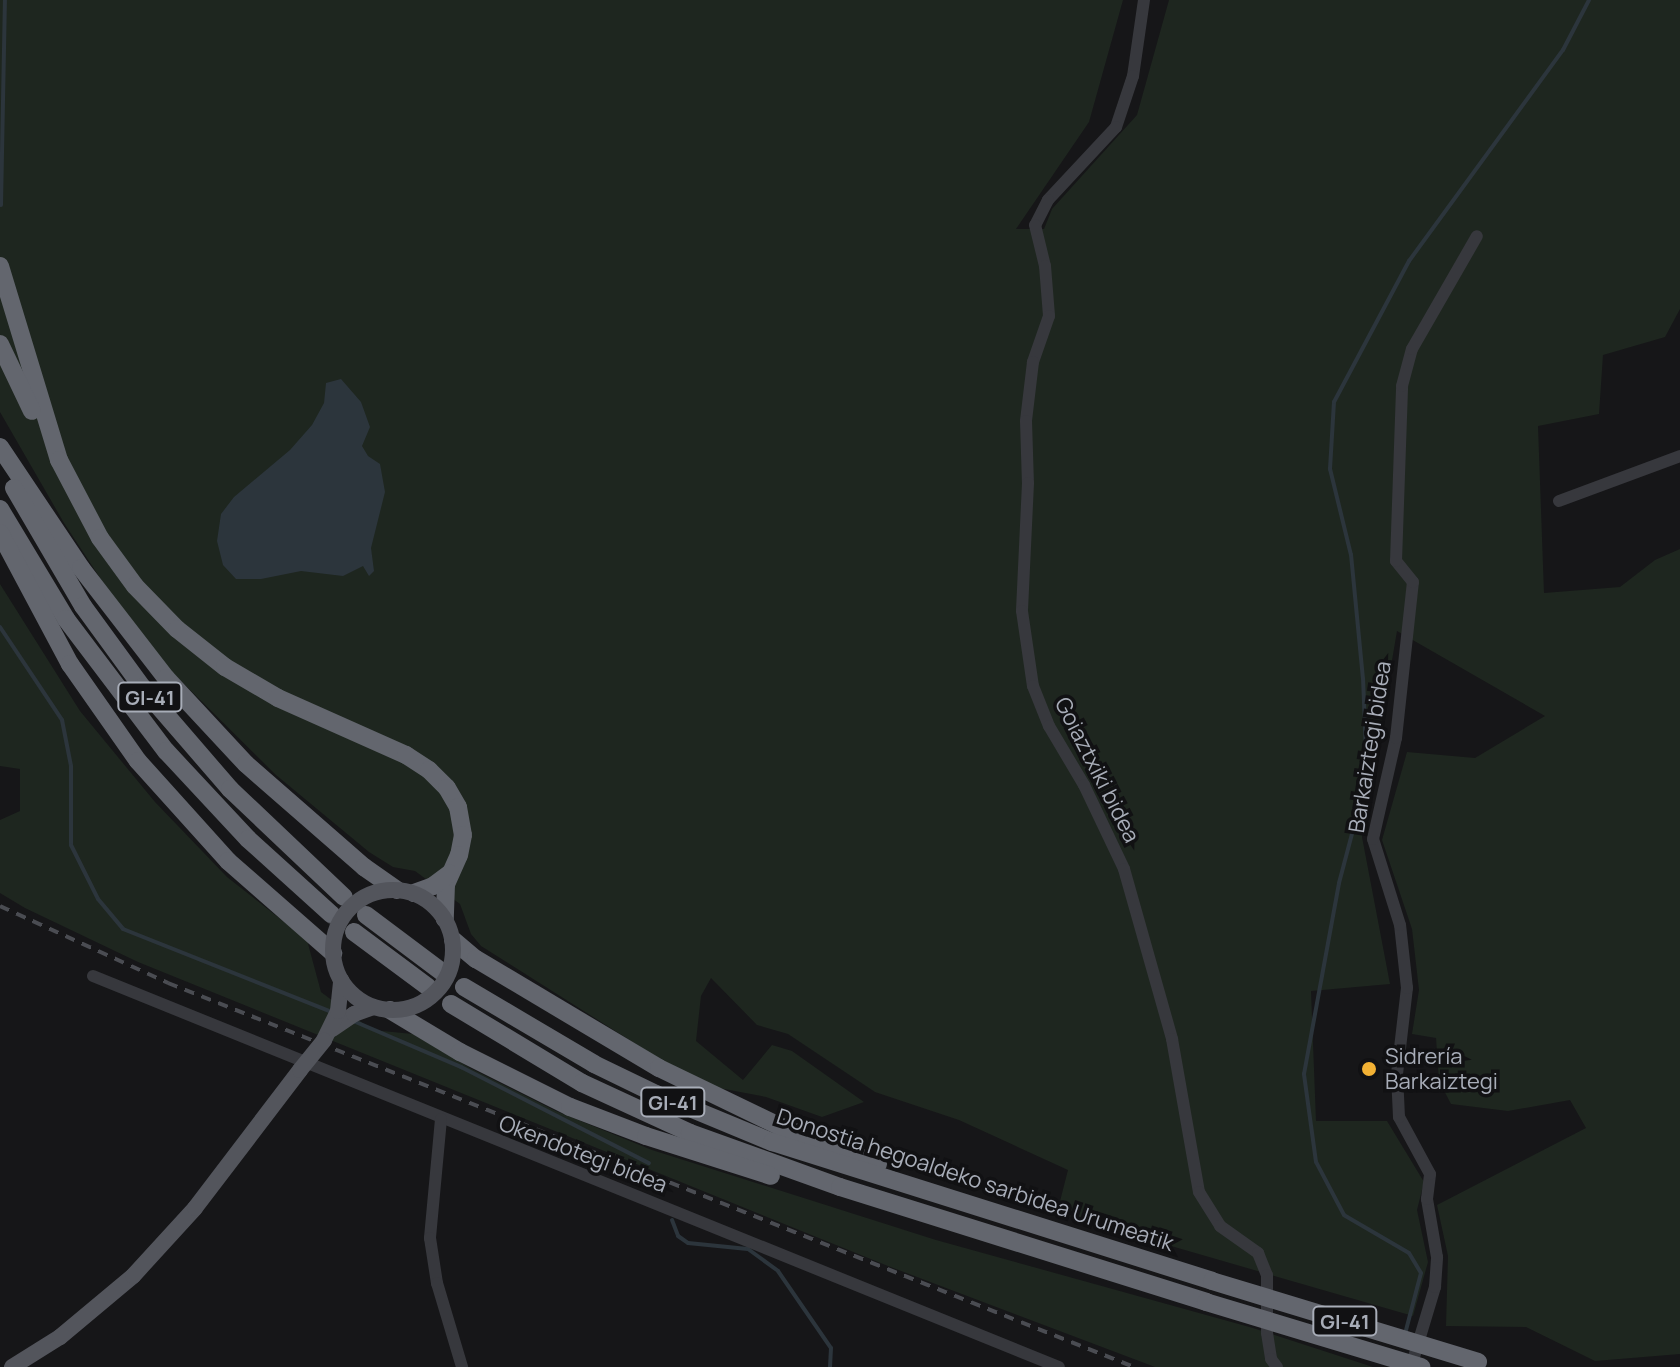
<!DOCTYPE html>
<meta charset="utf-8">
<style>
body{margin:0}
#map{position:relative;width:1680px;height:1367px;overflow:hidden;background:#161618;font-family:Manrope,sans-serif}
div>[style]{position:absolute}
.green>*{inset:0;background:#1e261f}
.water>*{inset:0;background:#2c353c}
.stream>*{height:4px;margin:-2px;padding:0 2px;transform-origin:2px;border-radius:2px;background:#2c353c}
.highway-tunnel>*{height:18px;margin-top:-9px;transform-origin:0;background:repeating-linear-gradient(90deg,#333438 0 18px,transparent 0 27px)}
.minor>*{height:12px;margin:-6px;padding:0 6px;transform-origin:6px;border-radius:6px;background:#37383d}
.major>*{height:16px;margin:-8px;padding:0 8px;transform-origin:8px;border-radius:8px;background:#53555c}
.highway>*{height:18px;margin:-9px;padding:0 9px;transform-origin:9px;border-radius:9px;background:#63666e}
.rail>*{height:4px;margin-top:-2px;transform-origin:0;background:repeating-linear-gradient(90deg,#4a4c52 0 10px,transparent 0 18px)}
.major-bridge>*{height:16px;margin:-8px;padding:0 8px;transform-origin:8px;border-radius:8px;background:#53555c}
.major-bridge>.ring{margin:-8px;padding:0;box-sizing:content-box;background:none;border:16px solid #53555c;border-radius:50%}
.highway-bridge>*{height:18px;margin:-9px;padding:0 9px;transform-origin:9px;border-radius:9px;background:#63666e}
.dots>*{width:22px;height:22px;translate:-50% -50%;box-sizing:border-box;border:4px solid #111113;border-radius:50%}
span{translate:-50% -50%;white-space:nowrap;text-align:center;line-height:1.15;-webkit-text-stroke:7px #111113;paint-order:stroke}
.shield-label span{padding:2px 6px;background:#111113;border:2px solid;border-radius:6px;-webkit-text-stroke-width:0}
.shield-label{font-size:20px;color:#a8adb8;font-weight:700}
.street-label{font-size:22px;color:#a8adb8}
.poi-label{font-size:22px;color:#a8adb8}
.left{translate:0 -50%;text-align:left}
</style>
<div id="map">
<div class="green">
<i style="clip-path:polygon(0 0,1123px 0,1089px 122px,1016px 229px,1044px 229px,1052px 209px,1137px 115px,1169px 0,1680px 0,1680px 309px,1665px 337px,1603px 355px,1599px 414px,1538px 426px,1544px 593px,1620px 587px,1655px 560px,1680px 549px,1680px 1354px,1595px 1361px,1526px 1327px,1446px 1326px,1448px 1256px,1437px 1205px,1586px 1128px,1570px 1100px,1508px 1111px,1451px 1104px,1439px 1081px,1436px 1038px,1412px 1034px,1419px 990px,1412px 929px,1382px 840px,1407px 752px,1475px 758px,1545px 716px,1397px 631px,1362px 837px,1390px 984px,1311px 991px,1316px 1121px,1387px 1121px,1424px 1182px,1417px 1210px,1428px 1262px,1413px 1316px,1057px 1213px,1068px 1170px,959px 1120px,875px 1092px,788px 1034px,757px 1025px,711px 978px,701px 996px,696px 1041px,743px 1080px,772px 1045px,792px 1051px,864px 1102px,822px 1117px,766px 1097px,719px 1088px,669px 1065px,481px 946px,471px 934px,460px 904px,415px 871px,393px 867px,369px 852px,276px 775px,169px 669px,131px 625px,64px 523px,0 412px)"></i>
<i style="clip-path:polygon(0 584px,80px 711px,155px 802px,227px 877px,307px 940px,321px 992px,372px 1030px,413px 1034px,470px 1068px,556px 1111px,652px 1150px,936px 1240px,1253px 1328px,1373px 1367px,1155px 1367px,888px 1266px,138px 962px,25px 908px,0 893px,0 820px,20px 811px,20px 769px,0 766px)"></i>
</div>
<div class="water">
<i style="clip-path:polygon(341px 379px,361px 402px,370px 427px,362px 446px,368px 456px,380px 464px,385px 492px,371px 548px,374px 571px,369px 576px,363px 566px,343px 576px,301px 571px,261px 579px,236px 579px,223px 565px,217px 541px,221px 514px,234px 497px,290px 450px,312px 425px,324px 403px,326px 383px)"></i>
</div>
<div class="stream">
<i style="left:1px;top:205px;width:205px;rotate:-88.9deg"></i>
<i style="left:0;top:627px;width:112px;rotate:56.3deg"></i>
<i style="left:62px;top:720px;width:47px;rotate:78.9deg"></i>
<i style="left:71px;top:766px;width:79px;rotate:90deg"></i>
<i style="left:71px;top:845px;width:60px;rotate:63.4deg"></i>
<i style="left:98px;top:899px;width:39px;rotate:50deg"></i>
<i style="left:123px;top:929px;width:225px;rotate:21.7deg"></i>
<i style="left:351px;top:1020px;width:120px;rotate:23.1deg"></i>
<i style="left:461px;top:1067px;width:211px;rotate:27.1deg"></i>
<i style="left:672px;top:1220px;width:17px;rotate:69deg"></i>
<i style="left:678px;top:1236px;width:12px;rotate:35deg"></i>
<i style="left:688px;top:1243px;width:60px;rotate:5.7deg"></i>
<i style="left:748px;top:1249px;width:37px;rotate:36deg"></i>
<i style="left:778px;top:1271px;width:93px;rotate:55.5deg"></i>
<i style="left:831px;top:1348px;width:19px;rotate:93deg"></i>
<i style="left:1405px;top:1334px;width:63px;rotate:-75.3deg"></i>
<i style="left:1421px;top:1273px;width:23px;rotate:-121deg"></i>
<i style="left:1409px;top:1253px;width:75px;rotate:-149.7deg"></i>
<i style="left:1344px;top:1215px;width:60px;rotate:-117.8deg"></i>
<i style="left:1316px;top:1162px;width:89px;rotate:-97.8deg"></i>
<i style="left:1304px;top:1074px;width:194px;rotate:-79.6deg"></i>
<i style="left:1339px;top:883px;width:110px;rotate:-75.2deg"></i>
<i style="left:1367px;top:777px;width:98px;rotate:-92.3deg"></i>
<i style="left:1363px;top:679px;width:125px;rotate:-95.5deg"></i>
<i style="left:1351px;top:555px;width:89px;rotate:-103.7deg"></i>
<i style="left:1330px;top:469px;width:67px;rotate:-86.6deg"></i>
<i style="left:1334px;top:402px;width:160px;rotate:-62deg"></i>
<i style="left:1409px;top:261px;width:261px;rotate:-53.9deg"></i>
<i style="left:1563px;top:50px;width:56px;rotate:-62.5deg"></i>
</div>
<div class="highway-tunnel">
<i style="left:331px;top:914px;width:29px;rotate:38deg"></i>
</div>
<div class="minor">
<i style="left:1144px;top:0;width:77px;rotate:98.2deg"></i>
<i style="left:1133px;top:76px;width:54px;rotate:108.4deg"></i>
<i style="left:1116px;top:127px;width:100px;rotate:133deg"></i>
<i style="left:1048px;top:200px;width:28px;rotate:117deg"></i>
<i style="left:1035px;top:225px;width:42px;rotate:76.3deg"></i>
<i style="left:1045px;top:266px;width:50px;rotate:85.4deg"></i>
<i style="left:1049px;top:316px;width:49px;rotate:109.2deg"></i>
<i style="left:1033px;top:362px;width:59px;rotate:96.8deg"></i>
<i style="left:1026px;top:421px;width:62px;rotate:88.2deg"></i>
<i style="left:1028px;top:483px;width:128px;rotate:92.7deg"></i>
<i style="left:1022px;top:611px;width:76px;rotate:81.7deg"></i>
<i style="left:1033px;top:686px;width:43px;rotate:68.2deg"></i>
<i style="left:1049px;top:726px;width:69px;rotate:59.3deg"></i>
<i style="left:1084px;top:785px;width:93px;rotate:64.5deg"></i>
<i style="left:1124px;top:869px;width:177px;rotate:74.2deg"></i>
<i style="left:1172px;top:1039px;width:155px;rotate:80deg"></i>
<i style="left:1199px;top:1192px;width:40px;rotate:58deg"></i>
<i style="left:1220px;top:1226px;width:47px;rotate:35.4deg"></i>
<i style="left:1258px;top:1253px;width:24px;rotate:68deg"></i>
<i style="left:1267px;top:1275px;width:58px;rotate:90deg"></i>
<i style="left:1267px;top:1333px;width:26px;rotate:81deg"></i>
<i style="left:1271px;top:1359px;width:10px;rotate:53deg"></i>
<i style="left:1559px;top:501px;width:129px;rotate:-20.4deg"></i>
<i style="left:93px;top:976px;width:1042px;rotate:22.04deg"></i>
<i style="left:441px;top:1119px;width:120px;rotate:95.3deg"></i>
<i style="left:430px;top:1238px;width:46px;rotate:81.2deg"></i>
<i style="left:437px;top:1283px;width:88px;rotate:73.4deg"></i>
<i style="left:1411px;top:1367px;width:84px;rotate:-73.3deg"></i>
<i style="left:1435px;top:1287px;width:30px;rotate:-86deg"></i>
<i style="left:1437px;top:1257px;width:59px;rotate:-99.8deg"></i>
<i style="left:1427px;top:1199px;width:25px;rotate:-83deg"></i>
<i style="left:1430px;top:1174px;width:65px;rotate:-118.5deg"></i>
<i style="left:1399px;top:1117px;width:43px;rotate:-92.7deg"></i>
<i style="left:1397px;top:1074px;width:87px;rotate:-83.4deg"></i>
<i style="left:1407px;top:988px;width:63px;rotate:-96.3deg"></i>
<i style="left:1400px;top:925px;width:90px;rotate:-107.4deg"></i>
<i style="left:1373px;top:839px;width:104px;rotate:-77.2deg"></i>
<i style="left:1396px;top:738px;width:157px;rotate:-83.8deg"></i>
<i style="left:1413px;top:582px;width:27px;rotate:-129deg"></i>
<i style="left:1396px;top:561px;width:175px;rotate:-88deg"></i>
<i style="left:1402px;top:386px;width:38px;rotate:-75deg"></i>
<i style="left:1412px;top:349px;width:130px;rotate:-60.1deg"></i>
</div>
<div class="major">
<i style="left:332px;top:1029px;width:27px;rotate:-34deg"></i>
<i style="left:354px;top:1014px;width:20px;rotate:-20deg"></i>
<i style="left:324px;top:1040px;width:32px;rotate:-64deg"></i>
<i style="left:338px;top:1011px;width:31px;rotate:-84deg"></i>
<i style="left:12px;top:1367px;width:57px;rotate:-32deg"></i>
<i style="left:60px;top:1337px;width:95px;rotate:-39.9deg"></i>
<i style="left:133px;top:1276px;width:92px;rotate:-47.6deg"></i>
<i style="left:195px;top:1208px;width:173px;rotate:-52.7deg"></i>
</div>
<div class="highway">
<i style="left:0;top:266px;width:203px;rotate:73.1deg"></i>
<i style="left:59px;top:460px;width:88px;rotate:62.3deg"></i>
<i style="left:100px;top:538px;width:59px;rotate:53.9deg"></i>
<i style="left:135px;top:586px;width:60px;rotate:45.7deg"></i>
<i style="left:177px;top:629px;width:61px;rotate:38.4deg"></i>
<i style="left:225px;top:667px;width:61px;rotate:30.3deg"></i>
<i style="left:278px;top:698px;width:140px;rotate:24deg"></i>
<i style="left:406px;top:755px;width:27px;rotate:33deg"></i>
<i style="left:429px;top:770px;width:25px;rotate:45deg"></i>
<i style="left:447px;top:788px;width:22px;rotate:60deg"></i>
<i style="left:458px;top:807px;width:28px;rotate:80deg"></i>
<i style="left:463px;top:835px;width:20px;rotate:101deg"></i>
<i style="left:459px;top:855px;width:32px;rotate:114deg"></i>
<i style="left:446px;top:884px;width:35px;rotate:92deg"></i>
<i style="left:0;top:344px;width:74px;rotate:64.5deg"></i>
<i style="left:0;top:447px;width:146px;rotate:56.2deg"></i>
<i style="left:81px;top:568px;width:139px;rotate:52.3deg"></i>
<i style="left:166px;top:678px;width:117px;rotate:47.1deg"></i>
<i style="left:246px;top:764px;width:157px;rotate:41.1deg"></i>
<i style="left:364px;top:867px;width:40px;rotate:34.9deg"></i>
<i style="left:14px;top:488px;width:137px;rotate:59.7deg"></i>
<i style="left:83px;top:606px;width:100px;rotate:53.9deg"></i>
<i style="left:142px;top:687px;width:135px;rotate:49.2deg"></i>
<i style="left:230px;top:789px;width:157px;rotate:43.5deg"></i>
<i style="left:0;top:509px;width:128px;rotate:59deg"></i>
<i style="left:66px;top:619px;width:166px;rotate:52.9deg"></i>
<i style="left:166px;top:751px;width:120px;rotate:47deg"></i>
<i style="left:248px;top:839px;width:112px;rotate:42.1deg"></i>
<i style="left:0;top:533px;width:149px;rotate:61.9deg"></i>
<i style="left:70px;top:664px;width:118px;rotate:55deg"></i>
<i style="left:138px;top:761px;width:135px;rotate:48deg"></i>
<i style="left:228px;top:861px;width:140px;rotate:41.2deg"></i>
<i style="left:414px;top:893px;width:20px;rotate:-20deg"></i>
<i style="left:433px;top:886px;width:21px;rotate:-37deg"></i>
<i style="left:366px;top:915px;width:95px;rotate:36.9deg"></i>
<i style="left:354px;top:932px;width:92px;rotate:36.6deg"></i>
<i style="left:453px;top:940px;width:30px;rotate:40deg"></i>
<i style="left:476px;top:959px;width:213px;rotate:30.8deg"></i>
<i style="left:659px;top:1068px;width:133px;rotate:25.8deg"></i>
<i style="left:779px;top:1126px;width:106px;rotate:21deg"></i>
<i style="left:464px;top:987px;width:151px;rotate:30.6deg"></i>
<i style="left:594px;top:1064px;width:69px;rotate:25.8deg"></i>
<i style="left:656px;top:1094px;width:126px;rotate:22.5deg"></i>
<i style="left:772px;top:1142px;width:461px;rotate:17.5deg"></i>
<i style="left:451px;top:1004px;width:153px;rotate:31.1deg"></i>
<i style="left:582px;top:1083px;width:119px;rotate:24.8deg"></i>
<i style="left:690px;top:1133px;width:159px;rotate:19.8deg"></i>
<i style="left:840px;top:1187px;width:384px;rotate:17.4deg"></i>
<i style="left:390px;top:1010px;width:82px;rotate:31deg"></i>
<i style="left:460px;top:1052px;width:123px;rotate:26.6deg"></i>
<i style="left:570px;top:1107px;width:81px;rotate:20.9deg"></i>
<i style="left:646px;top:1136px;width:131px;rotate:17.7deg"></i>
</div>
<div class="rail">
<i style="left:0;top:906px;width:185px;rotate:24.6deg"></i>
<i style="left:168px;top:983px;width:1040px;rotate:21.68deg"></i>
</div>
<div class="major-bridge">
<i class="ring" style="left:333px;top:890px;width:104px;height:104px"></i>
<i style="left:300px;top:1070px;width:38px;rotate:-51deg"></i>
</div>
<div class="highway-bridge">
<i style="left:1212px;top:1281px;width:278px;rotate:16.9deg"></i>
<i style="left:1206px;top:1302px;width:225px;rotate:16.8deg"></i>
</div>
<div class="dots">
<i style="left:1369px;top:1069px;background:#f2b134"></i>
</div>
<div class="shield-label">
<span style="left:150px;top:697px">GI-41</span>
<span style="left:673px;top:1102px">GI-41</span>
<span style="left:1345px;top:1321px">GI-41</span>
</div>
<div class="street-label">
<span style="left:1370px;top:747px;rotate:-81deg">Barkaiztegi bidea</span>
<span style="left:1097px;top:770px;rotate:63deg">Goiaztxiki bidea</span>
<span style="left:583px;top:1154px;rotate:21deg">Okendotegi bidea</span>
<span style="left:975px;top:1180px;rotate:18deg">Donostia hegoaldeko sarbidea Urumeatik</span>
</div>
<div class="poi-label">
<span class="left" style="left:1385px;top:1069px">Sidrería<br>Barkaiztegi</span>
</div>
</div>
